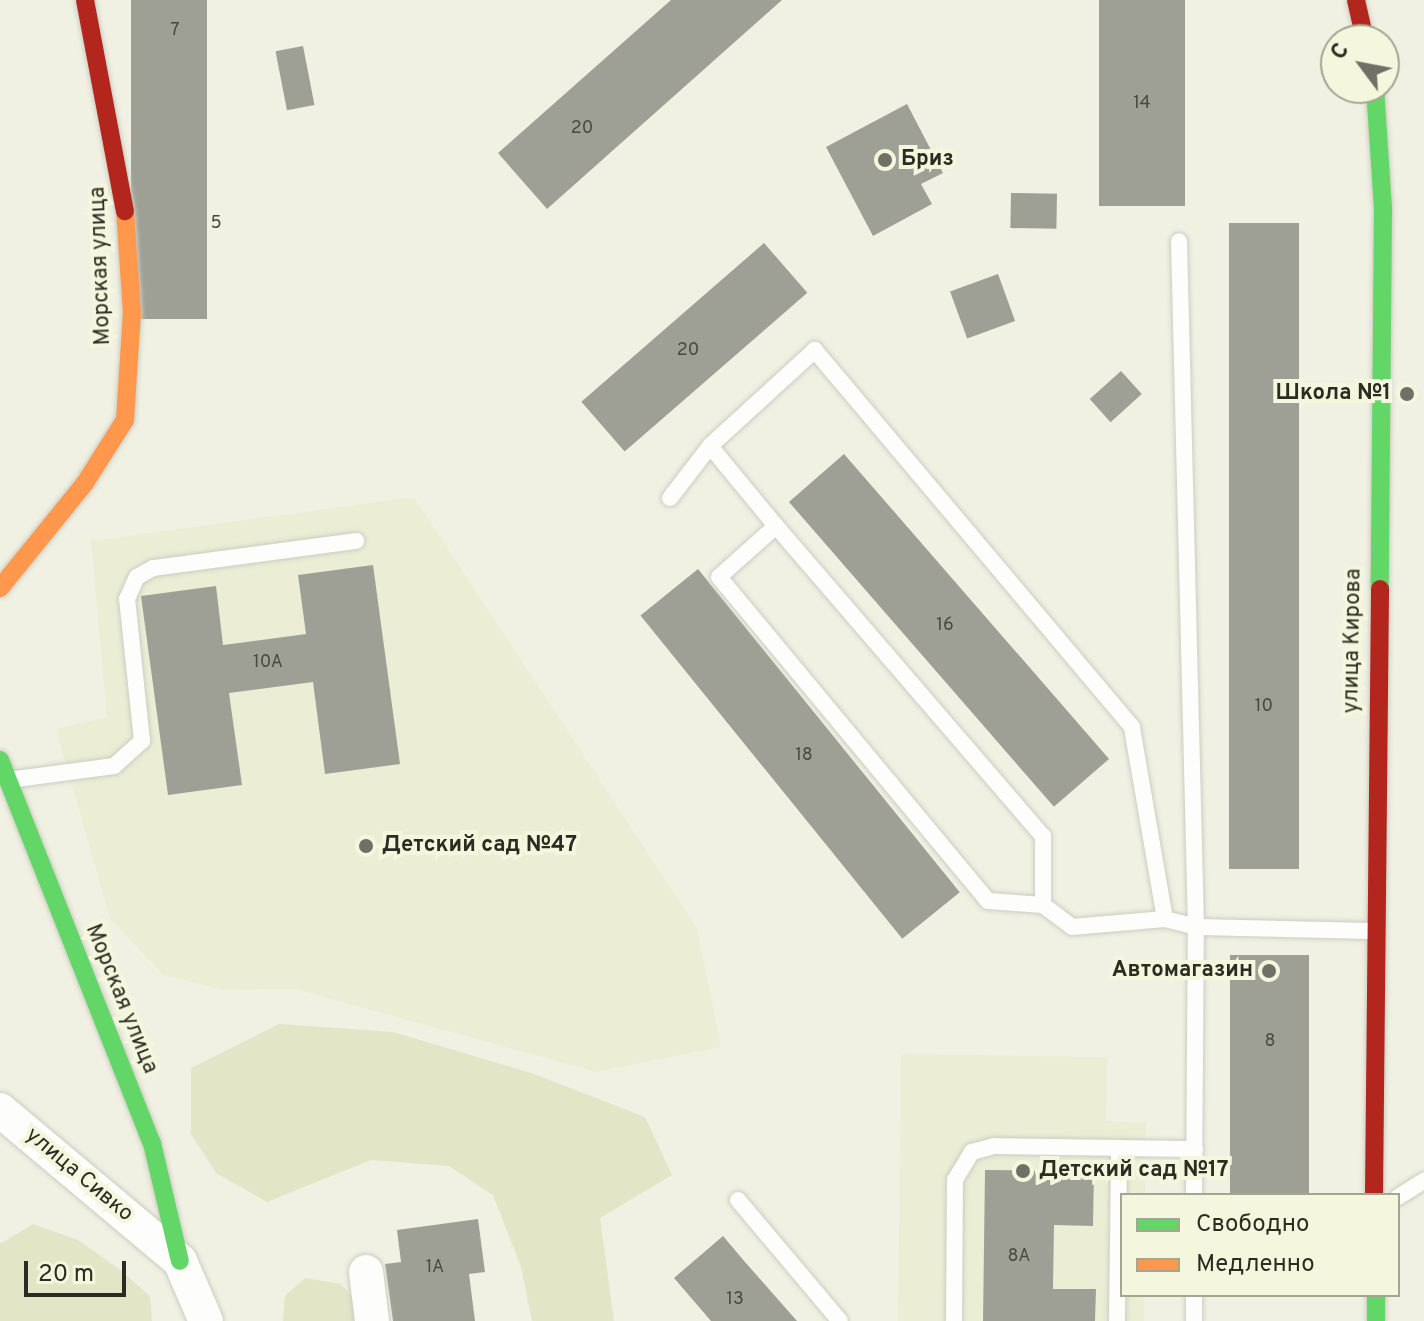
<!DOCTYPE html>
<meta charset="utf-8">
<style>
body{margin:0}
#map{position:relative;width:1424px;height:1321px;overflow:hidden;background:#f0f1e3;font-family:Overpass,sans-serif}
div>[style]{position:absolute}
.built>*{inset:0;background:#ebeed5}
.green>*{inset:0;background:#e2e5c6}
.building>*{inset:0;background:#9fa095;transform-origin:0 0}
.roads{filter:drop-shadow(0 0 2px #cbcdc1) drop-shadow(0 0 2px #cbcdc1)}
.lane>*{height:16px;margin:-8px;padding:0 8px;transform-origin:8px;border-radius:8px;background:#fdfdfb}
.street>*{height:34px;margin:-17px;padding:0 17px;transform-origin:17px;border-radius:17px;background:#fdfdfb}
.fast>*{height:18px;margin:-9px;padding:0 9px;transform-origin:9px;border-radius:9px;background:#63d668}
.slow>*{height:18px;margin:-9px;padding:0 9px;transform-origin:9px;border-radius:9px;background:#ff974d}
.jam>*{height:18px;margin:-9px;padding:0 9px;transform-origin:9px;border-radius:9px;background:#b3261e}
.dots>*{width:22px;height:22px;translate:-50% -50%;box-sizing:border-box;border:4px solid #f4f7dd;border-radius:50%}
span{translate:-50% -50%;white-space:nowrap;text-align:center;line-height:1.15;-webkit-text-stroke:8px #f4f7dd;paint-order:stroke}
.number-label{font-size:18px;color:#48493f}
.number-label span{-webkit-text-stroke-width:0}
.poi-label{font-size:22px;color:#2b2c22;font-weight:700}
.left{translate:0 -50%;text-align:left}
.right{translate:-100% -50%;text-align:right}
.street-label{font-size:22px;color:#2b2c22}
.legend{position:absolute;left:1120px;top:1193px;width:280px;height:104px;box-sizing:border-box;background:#f4f7dd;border:2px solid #a4a692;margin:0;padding:10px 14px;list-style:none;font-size:24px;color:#2b2c22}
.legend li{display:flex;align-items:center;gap:16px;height:40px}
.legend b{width:40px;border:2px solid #a4a692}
.north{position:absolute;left:1320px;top:24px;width:80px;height:80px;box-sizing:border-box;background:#f4f7dd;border:2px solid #a4a692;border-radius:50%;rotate:302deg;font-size:22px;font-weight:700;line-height:32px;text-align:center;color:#2b2c22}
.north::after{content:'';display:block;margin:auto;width:28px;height:36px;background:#707166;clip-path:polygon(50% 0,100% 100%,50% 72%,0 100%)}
.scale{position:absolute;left:24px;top:1261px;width:102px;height:36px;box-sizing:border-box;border:4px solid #2b2c22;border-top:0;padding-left:10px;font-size:24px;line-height:28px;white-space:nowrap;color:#2b2c22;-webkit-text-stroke:6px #f4f7dd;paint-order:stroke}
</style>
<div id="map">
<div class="built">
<i style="clip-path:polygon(414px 497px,697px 928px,721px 1047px,596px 1072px,295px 989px,224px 990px,163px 975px,110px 919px,56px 729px,107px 717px,91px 541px)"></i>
<i style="clip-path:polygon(901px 1054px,1107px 1057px,1106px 1121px,1146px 1122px,1145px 1195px,1122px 1195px,1122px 1295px,1144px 1295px,1144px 1321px,898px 1321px)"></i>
</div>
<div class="green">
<i style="clip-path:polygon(279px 1024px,393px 1032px,534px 1074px,645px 1117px,672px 1175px,600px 1218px,614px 1321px,532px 1321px,521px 1267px,493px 1195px,449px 1166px,371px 1160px,267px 1202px,216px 1173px,191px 1134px,191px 1068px)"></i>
<i style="clip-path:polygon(33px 1224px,78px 1240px,119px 1269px,150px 1296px,152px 1321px,0 1321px,0 1244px)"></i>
<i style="clip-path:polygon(305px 1278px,341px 1284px,353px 1298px,355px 1321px,283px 1321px,285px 1296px)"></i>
</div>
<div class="building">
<i style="left:131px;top:0;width:76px;height:319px"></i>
<i style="clip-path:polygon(671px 0,782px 0,547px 209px,498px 153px)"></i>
<i style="left:1099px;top:0;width:86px;height:206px"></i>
<i style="left:303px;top:46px;width:60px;height:28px;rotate:79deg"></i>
<i style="clip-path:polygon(907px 104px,943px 173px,921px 184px,932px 204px,873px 236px,826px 147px)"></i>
<i style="left:1011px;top:193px;width:46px;height:35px;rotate:1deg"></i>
<i style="left:1229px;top:223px;width:70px;height:646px"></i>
<i style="left:764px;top:243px;width:66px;height:242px;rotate:49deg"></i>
<i style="left:998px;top:274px;width:50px;height:51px;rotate:70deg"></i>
<i style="left:1121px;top:371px;width:31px;height:42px;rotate:48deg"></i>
<i style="left:844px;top:454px;width:404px;height:73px;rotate:49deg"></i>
<i style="clip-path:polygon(373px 565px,400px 764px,325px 774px,313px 682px,229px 693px,242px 785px,168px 795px,141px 596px,216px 586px,223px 645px,306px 634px,298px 575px)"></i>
<i style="left:698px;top:569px;width:416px;height:74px;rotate:51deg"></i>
<i style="left:1230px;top:955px;width:79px;height:240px"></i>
<i style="clip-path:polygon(985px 1170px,1094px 1171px,1093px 1226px,1054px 1225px,1053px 1289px,1096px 1289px,1095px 1321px,983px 1321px)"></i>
<i style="clip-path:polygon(478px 1219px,485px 1272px,469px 1274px,475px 1321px,393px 1321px,385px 1264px,401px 1262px,397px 1230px)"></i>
<i style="clip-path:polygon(723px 1236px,745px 1262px,797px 1321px,711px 1321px,674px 1278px)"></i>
</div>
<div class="roads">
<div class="lane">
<i style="left:670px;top:498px;width:66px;rotate:-52.4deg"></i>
<i style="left:776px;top:526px;width:409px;rotate:49.3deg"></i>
<i style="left:1043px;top:836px;width:69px;rotate:90deg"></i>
<i style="left:9px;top:780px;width:106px;rotate:-7.6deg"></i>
<i style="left:114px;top:766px;width:38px;rotate:-42deg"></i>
<i style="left:142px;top:741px;width:143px;rotate:-96deg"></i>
<i style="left:127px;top:599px;width:24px;rotate:-66deg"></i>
<i style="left:137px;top:577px;width:18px;rotate:-29deg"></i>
<i style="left:153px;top:568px;width:205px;rotate:-7.6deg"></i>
<i style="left:1165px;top:919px;width:195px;rotate:-99.8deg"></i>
<i style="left:1132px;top:727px;width:493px;rotate:-130.1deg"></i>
<i style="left:815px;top:350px;width:142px;rotate:137.6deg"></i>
<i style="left:710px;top:446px;width:104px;rotate:50.5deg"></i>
<i style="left:776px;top:526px;width:76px;rotate:138.2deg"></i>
<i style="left:719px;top:577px;width:421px;rotate:50.3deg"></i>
<i style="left:988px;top:901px;width:55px;rotate:4.2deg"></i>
<i style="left:1043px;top:905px;width:36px;rotate:37deg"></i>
<i style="left:1072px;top:927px;width:93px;rotate:-4.9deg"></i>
<i style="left:1165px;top:919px;width:32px;rotate:14deg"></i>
<i style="left:1196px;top:927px;width:686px;rotate:-91.42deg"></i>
<i style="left:1194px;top:1195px;width:268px;rotate:-89.6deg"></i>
<i style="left:1196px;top:927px;width:177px;rotate:1.3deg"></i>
<i style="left:1398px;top:1197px;width:31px;rotate:-32deg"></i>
<i style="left:738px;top:1200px;width:158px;rotate:49.9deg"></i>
<i style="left:1194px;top:1295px;width:26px;rotate:90deg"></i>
<i style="left:954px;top:1321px;width:141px;rotate:-89.6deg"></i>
<i style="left:955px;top:1180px;width:33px;rotate:-59deg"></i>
<i style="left:972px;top:1152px;width:23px;rotate:-15deg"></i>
<i style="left:994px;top:1146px;width:201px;rotate:0.9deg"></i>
<i style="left:1117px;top:1321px;width:173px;rotate:-89.3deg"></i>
</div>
<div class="street">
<i style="left:0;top:1110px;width:235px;rotate:40deg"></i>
<i style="left:180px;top:1261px;width:65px;rotate:66.6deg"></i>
<i style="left:366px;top:1272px;width:49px;rotate:83deg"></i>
</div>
<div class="fast">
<i style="left:1375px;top:88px;width:121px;rotate:86.2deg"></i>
<i style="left:1383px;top:209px;width:380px;rotate:90.5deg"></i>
<i style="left:0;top:760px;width:412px;rotate:68.4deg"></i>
<i style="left:152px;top:1143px;width:121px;rotate:76.7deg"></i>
<i style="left:1376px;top:1295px;width:26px;rotate:90deg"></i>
</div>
<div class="slow">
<i style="left:0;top:588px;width:135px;rotate:-51deg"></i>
<i style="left:85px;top:483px;width:75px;rotate:-57.6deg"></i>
<i style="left:125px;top:420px;width:107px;rotate:-86.3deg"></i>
<i style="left:132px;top:313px;width:102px;rotate:-93.9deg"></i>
</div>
<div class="jam">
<i style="left:85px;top:0;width:215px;rotate:79.3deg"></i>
<i style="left:1356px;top:0;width:41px;rotate:77.3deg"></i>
<i style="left:1374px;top:1195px;width:606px;rotate:-89.43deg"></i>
</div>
</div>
<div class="dots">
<i style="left:885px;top:160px;background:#707166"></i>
<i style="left:1407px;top:394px;background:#707166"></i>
<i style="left:366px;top:846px;background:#707166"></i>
<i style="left:1269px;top:971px;background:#707166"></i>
<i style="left:1023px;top:1171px;background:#707166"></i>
</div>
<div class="number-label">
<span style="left:175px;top:31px">7</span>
<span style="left:1142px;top:104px">14</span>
<span style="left:582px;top:129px">20</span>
<span style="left:216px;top:224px">5</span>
<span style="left:688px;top:351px">20</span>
<span style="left:945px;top:626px">16</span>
<span style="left:268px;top:663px">10А</span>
<span style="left:1264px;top:707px">10</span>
<span style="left:804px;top:756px">18</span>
<span style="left:1270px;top:1042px">8</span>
<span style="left:1019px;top:1257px">8А</span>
<span style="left:435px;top:1268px">1А</span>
<span style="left:735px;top:1300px">13</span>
</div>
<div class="poi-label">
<span class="left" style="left:901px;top:160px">Бриз</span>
<span class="right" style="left:1391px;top:394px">Школа №1</span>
<span class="left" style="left:382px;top:846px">Детский сад №47</span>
<span class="right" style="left:1253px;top:971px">Автомагазин</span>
<span class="left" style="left:1039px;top:1171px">Детский сад №17</span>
</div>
<div class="street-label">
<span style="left:101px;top:266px;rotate:-92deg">Морская улица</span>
<span style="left:1353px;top:641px;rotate:-89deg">улица Кирова</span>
<span style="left:121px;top:999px;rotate:68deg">Морская улица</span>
<span style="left:79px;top:1175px;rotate:40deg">улица Сивко</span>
</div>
<ul class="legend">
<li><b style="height:10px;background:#63d668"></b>Свободно</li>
<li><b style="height:10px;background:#ff974d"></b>Медленно</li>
</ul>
<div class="north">С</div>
<div class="scale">20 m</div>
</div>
